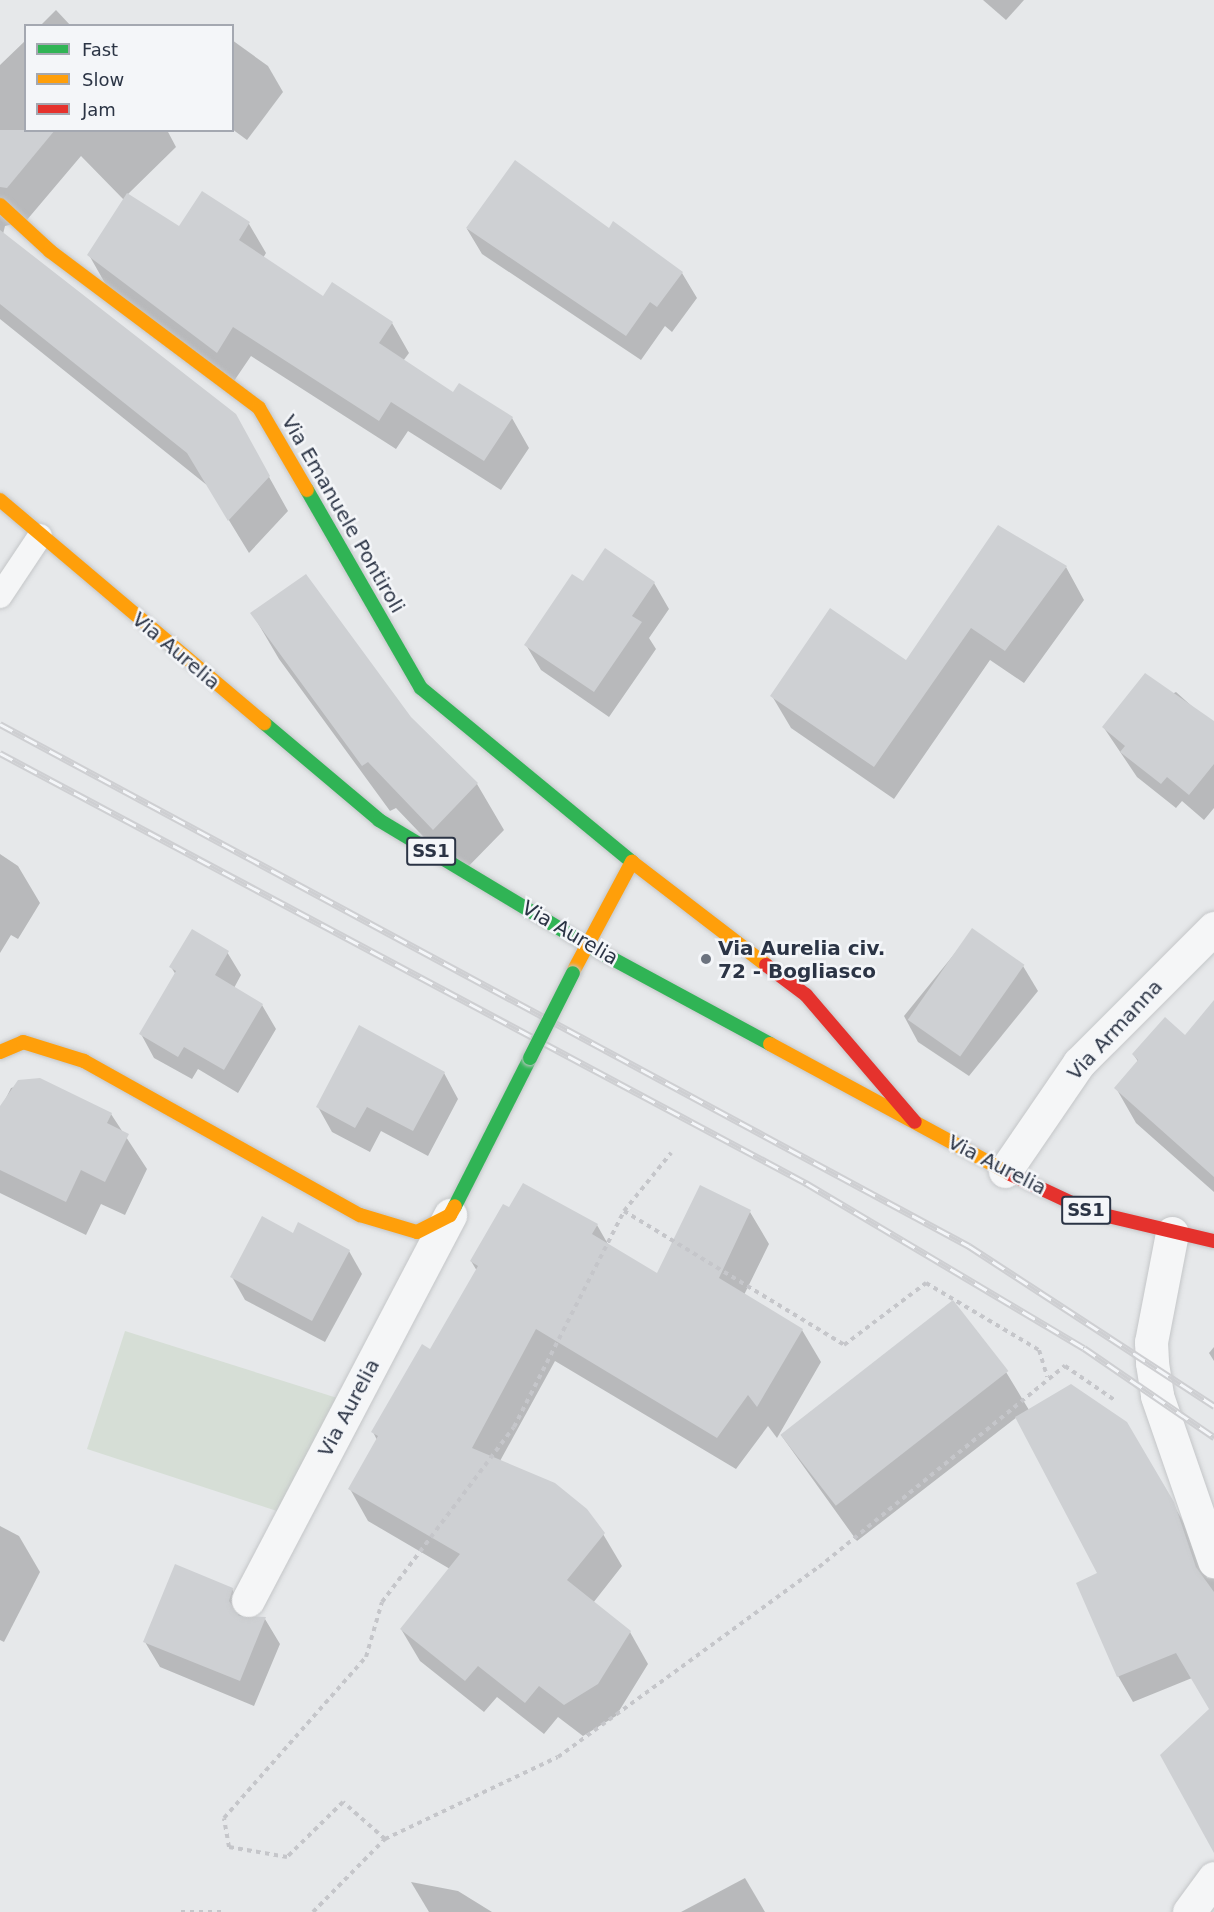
<!DOCTYPE html>
<style>
body{margin:0}
#map{position:relative;width:1214px;height:1912px;overflow:hidden;background:#e6e8ea;font-family:"DejaVu Sans",sans-serif}
div>[style]{position:absolute}
.green>*{inset:0;background:#d6ded6}
.shadow>*{inset:0;background:#0003}
.building>*{inset:0;background:#ced0d3;transform-origin:0 0}
.path>*{height:4px;margin-top:-2px;transform-origin:0;background:repeating-linear-gradient(90deg,#c5c6ca 0 4.5px,transparent 0 9px)}
.roads{filter:drop-shadow(0 0 2px #c4c6c8) drop-shadow(0 0 2px #c4c6c8)}
.lane>*{height:24px;margin:-12px;padding:0 12px;transform-origin:12px;border-radius:12px;background:#f5f6f7}
.street>*{height:33px;margin:-16.5px;padding:0 16.5px;transform-origin:16.5px;border-radius:16.5px;background:#f5f6f7}
.fast>*{height:14px;margin:-7px;padding:0 7px;transform-origin:7px;border-radius:7px;background:#30b455}
.slow>*{height:14px;margin:-7px;padding:0 7px;transform-origin:7px;border-radius:7px;background:#ff9f0a}
.jam>*{height:14px;margin:-7px;padding:0 7px;transform-origin:7px;border-radius:7px;background:#e5322d}
.rail>*{height:7px;margin-top:-3.5px;transform-origin:0;background:repeating-linear-gradient(90deg,#f4f6f9 0 14px,#cecfd2 0 28px);box-sizing:border-box;border-block:2px solid #cecfd2}
.bridges{filter:drop-shadow(0 0 2px #c4c6c8) drop-shadow(0 0 2px #c4c6c8)}
.fast-bridge>*{height:14px;margin:-7px;padding:0 7px;transform-origin:7px;border-radius:7px;background:#30b455}
.dots>*{width:16px;height:16px;translate:-50% -50%;box-sizing:border-box;border:3px solid #f4f6f9;border-radius:50%}
span{translate:-50% -50%;white-space:nowrap;text-align:center;line-height:1.15;-webkit-text-stroke:5px #f4f6f9;paint-order:stroke}
.shield-label span{padding:2px 4px;background:#f4f6f9;border:2px solid;border-radius:4px;-webkit-text-stroke-width:0}
.shield-label{font-size:18px;color:#2b3445;font-weight:700}
.street-label{font-size:20px;color:#2b3445}
.poi-label{font-size:20px;color:#2b3445;font-weight:700}
.left{translate:0 -50%;text-align:left}
.legend{position:absolute;left:24px;top:24px;width:210px;height:108px;box-sizing:border-box;background:#f4f6f9;border:2px solid #a4a8b1;margin:0;padding:8px 10px;list-style:none;font-size:18px;color:#2b3445}
.legend li{display:flex;align-items:center;gap:12px;height:30px}
.legend b{width:30px;border:2px solid #a4a8b1}
</style>
<div id="map">
<div class="green">
<i style="clip-path:polygon(125px 1331px,350px 1402px,283px 1513px,87px 1449px)"></i>
</div>
<div class="shadow">
<i style="clip-path:polygon(983px 0,1024px 0,1006px 20px)"></i>
<i style="clip-path:polygon(56px 10px,71px 26px,40px 26px)"></i>
<i style="clip-path:polygon(26px 40px,26px 130px,167px 130px,176px 147px,127px 195px,180px 228px,249px 224px,266px 253px,263px 258px,324px 298px,392px 323px,409px 353px,403px 361px,454px 394px,512px 418px,529px 448px,501px 490px,408px 431px,396px 449px,251px 356px,234px 381px,106px 285px,89px 255px,124px 200px,81px 156px,26px 221px,5px 226px,3px 234px,254px 450px,288px 511px,249px 553px,208px 486px,0 319px,0 65px)"></i>
<i style="clip-path:polygon(232px 40px,268px 66px,283px 92px,247px 140px,232px 129px)"></i>
<i style="clip-path:polygon(467px 229px,609px 230px,682px 273px,697px 298px,672px 332px,665px 326px,641px 360px,482px 254px)"></i>
<i style="clip-path:polygon(1066px 567px,1084px 600px,1024px 683px,990px 660px,894px 799px,791px 728px,772px 696px,907px 662px)"></i>
<i style="clip-path:polygon(583px 583px,654px 583px,669px 609px,649px 638px,656px 649px,609px 717px,541px 670px,526px 645px)"></i>
<i style="clip-path:polygon(252px 613px,410px 718px,477px 784px,504px 830px,460px 875px,396px 808px,390px 811px,279px 659px)"></i>
<i style="clip-path:polygon(1176px 692px,1214px 726px,1214px 808px,1204px 820px,1182px 801px,1176px 808px,1137px 777px,1104px 728px)"></i>
<i style="clip-path:polygon(0 854px,18px 866px,40px 903px,18px 939px,11px 935px,0 953px)"></i>
<i style="clip-path:polygon(973px 931px,1023px 966px,1038px 991px,969px 1076px,918px 1042px,904px 1016px)"></i>
<i style="clip-path:polygon(227px 952px,241px 975px,234px 988px,262px 1005px,276px 1029px,238px 1093px,198px 1069px,192px 1079px,154px 1058px,141px 1034px,176px 975px,171px 967px)"></i>
<i style="clip-path:polygon(1214px 1002px,1214px 1192px,1136px 1123px,1116px 1088px,1139px 1063px,1133px 1054px,1185px 1037px)"></i>
<i style="clip-path:polygon(444px 1073px,458px 1099px,428px 1156px,381px 1131px,370px 1152px,332px 1132px,318px 1107px)"></i>
<i style="clip-path:polygon(40px 1080px,111px 1114px,147px 1169px,125px 1215px,101px 1204px,86px 1235px,0 1193px,0 1110px,11px 1088px)"></i>
<i style="clip-path:polygon(509px 1209px,597px 1225px,609px 1246px,658px 1275px,750px 1212px,769px 1244px,744px 1295px,802px 1330px,821px 1362px,777px 1438px,768px 1426px,736px 1469px,555px 1361px,500px 1461px,603px 1534px,622px 1566px,593px 1603px,630px 1632px,648px 1664px,616px 1716px,583px 1736px,558px 1717px,544px 1734px,497px 1697px,484px 1712px,420px 1661px,401px 1629px,450px 1569px,368px 1521px,350px 1489px,377px 1440px,373px 1432px,430px 1351px,477px 1271px,471px 1261px)"></i>
<i style="clip-path:polygon(293px 1235px,349px 1251px,362px 1274px,325px 1342px,245px 1300px,232px 1277px)"></i>
<i style="clip-path:polygon(1214px 1347px,1214px 1361px,1209px 1353px)"></i>
<i style="clip-path:polygon(1006px 1372px,1029px 1410px,1126px 1423px,1188px 1530px,1207px 1578px,1214px 1579px,1214px 1850px,1211px 1710px,1192px 1678px,1133px 1702px,1118px 1676px,1099px 1574px,1017px 1417px,857px 1541px,781px 1435px)"></i>
<i style="clip-path:polygon(0 1526px,19px 1536px,40px 1572px,4px 1642px,0 1640px)"></i>
<i style="clip-path:polygon(232px 1589px,246px 1618px,265px 1619px,280px 1644px,254px 1706px,160px 1667px,145px 1642px)"></i>
<i style="clip-path:polygon(745px 1878px,765px 1912px,681px 1912px)"></i>
<i style="clip-path:polygon(411px 1882px,458px 1891px,492px 1912px,429px 1912px)"></i>
</div>
<div class="building">
<i style="clip-path:polygon(0 130px,55px 130px,7px 188px,0 187px)"></i>
<i style="clip-path:polygon(515px 160px,609px 228px,613px 221px,683px 272px,657px 307px,650px 302px,626px 336px,466px 228px)"></i>
<i style="clip-path:polygon(202px 191px,250px 222px,239px 240px,323px 296px,332px 282px,393px 322px,379px 343px,453px 392px,459px 383px,513px 417px,484px 461px,391px 402px,379px 421px,233px 327px,217px 353px,87px 255px,127px 193px,179px 226px)"></i>
<i style="clip-path:polygon(0 230px,236px 414px,270px 476px,228px 521px,187px 453px,0 304px)"></i>
<i style="clip-path:polygon(998px 525px,1067px 566px,1005px 651px,971px 628px,874px 767px,770px 696px,830px 608px,906px 660px)"></i>
<i style="clip-path:polygon(605px 548px,655px 582px,632px 616px,642px 622px,594px 692px,524px 645px,572px 574px,583px 581px)"></i>
<i style="clip-path:polygon(306px 574px,411px 717px,478px 783px,433px 830px,368px 762px,362px 766px,250px 613px)"></i>
<i style="clip-path:polygon(1145px 673px,1214px 721px,1214px 764px,1189px 795px,1167px 777px,1161px 784px,1120px 752px,1125px 746px,1102px 727px)"></i>
<i style="left:972px;top:928px;width:64px;height:112px;rotate:35deg"></i>
<i style="clip-path:polygon(192px 929px,229px 951px,215px 975px,263px 1004px,224px 1070px,184px 1047px,178px 1057px,139px 1034px,176px 971px,169px 967px)"></i>
<i style="clip-path:polygon(1214px 1000px,1214px 1177px,1114px 1088px,1138px 1060px,1132px 1054px,1165px 1017px,1185px 1035px)"></i>
<i style="clip-path:polygon(359px 1025px,445px 1072px,413px 1131px,367px 1107px,355px 1128px,316px 1107px)"></i>
<i style="clip-path:polygon(40px 1078px,112px 1113px,107px 1123px,129px 1134px,105px 1182px,81px 1170px,66px 1202px,0 1170px,0 1106px,18px 1080px)"></i>
<i style="clip-path:polygon(523px 1183px,598px 1224px,592px 1234px,657px 1273px,700px 1185px,751px 1210px,719px 1278px,803px 1329px,757px 1407px,748px 1395px,717px 1438px,536px 1329px,472px 1448px,555px 1483px,587px 1509px,605px 1533px,567px 1580px,631px 1631px,598px 1684px,564px 1705px,539px 1686px,525px 1703px,478px 1666px,465px 1681px,400px 1629px,460px 1554px,348px 1489px,378px 1436px,371px 1432px,422px 1344px,430px 1349px,478px 1266px,470px 1261px,503px 1204px,509px 1207px)"></i>
<i style="clip-path:polygon(262px 1216px,293px 1233px,298px 1222px,350px 1250px,312px 1321px,230px 1277px)"></i>
<i style="left:953px;top:1300px;width:90px;height:219px;rotate:52deg"></i>
<i style="clip-path:polygon(1071px 1384px,1127px 1422px,1174px 1502px,1196px 1567px,1214px 1592px,1214px 1853px,1160px 1755px,1209px 1709px,1176px 1653px,1117px 1677px,1076px 1583px,1097px 1573px,1015px 1417px)"></i>
<i style="clip-path:polygon(175px 1564px,233px 1588px,229px 1601px,239px 1616px,266px 1617px,240px 1681px,143px 1642px)"></i>
</div>
<div class="path">
<i style="left:624px;top:1211px;width:258px;rotate:31.3deg"></i>
<i style="left:844px;top:1345px;width:103px;rotate:-37.1deg"></i>
<i style="left:926px;top:1283px;width:131px;rotate:30.7deg"></i>
<i style="left:1039px;top:1350px;width:28px;rotate:73deg"></i>
<i style="left:385px;top:1839px;width:191px;rotate:-25.4deg"></i>
<i style="left:558px;top:1757px;width:323px;rotate:-36.1deg"></i>
<i style="left:819px;top:1567px;width:318px;rotate:-39.3deg"></i>
<i style="left:1065px;top:1366px;width:62px;rotate:34.5deg"></i>
<i style="left:181px;top:1912px;width:43px"></i>
<i style="left:313px;top:1912px;width:103px;rotate:-45.4deg"></i>
<i style="left:385px;top:1839px;width:56px;rotate:-138.6deg"></i>
<i style="left:343px;top:1802px;width:78px;rotate:135.5deg"></i>
<i style="left:287px;top:1857px;width:59px;rotate:-170.2deg"></i>
<i style="left:229px;top:1847px;width:29px;rotate:-100deg"></i>
<i style="left:224px;top:1818px;width:215px;rotate:-48.6deg"></i>
<i style="left:366px;top:1657px;width:57px;rotate:-73.8deg"></i>
<i style="left:382px;top:1602px;width:219px;rotate:-53deg"></i>
<i style="left:514px;top:1427px;width:242px;rotate:-63deg"></i>
<i style="left:624px;top:1211px;width:75px;rotate:-51deg"></i>
</div>
<div class="roads">
<div class="lane">
<i style="left:0;top:596px;width:72px;rotate:-56.3deg"></i>
</div>
<div class="street">
<i style="left:1005px;top:1171px;width:131px;rotate:-55.6deg"></i>
<i style="left:1079px;top:1063px;width:191px;rotate:-45deg"></i>
<i style="left:1172px;top:1233px;width:111px;rotate:100.9deg"></i>
<i style="left:1151px;top:1342px;width:21px;rotate:87deg"></i>
<i style="left:1152px;top:1363px;width:33px;rotate:81deg"></i>
<i style="left:1157px;top:1396px;width:175px;rotate:70.9deg"></i>
<i style="left:248px;top:1600px;width:435px;rotate:-62.3deg"></i>
<i style="left:1189px;top:1912px;width:42px;rotate:-53.7deg"></i>
</div>
<div class="fast">
<i style="left:307px;top:490px;width:228px;rotate:60.1deg"></i>
<i style="left:421px;top:688px;width:273px;rotate:39.5deg"></i>
<i style="left:264px;top:723px;width:150px;rotate:40.1deg"></i>
<i style="left:379px;top:820px;width:243px;rotate:31deg"></i>
<i style="left:587px;top:945px;width:208px;rotate:28.4deg"></i>
<i style="left:455px;top:1206px;width:166px;rotate:-63.1deg"></i>
</div>
<div class="slow">
<i style="left:0;top:205px;width:68px;rotate:42.6deg"></i>
<i style="left:50px;top:251px;width:261px;rotate:36.9deg"></i>
<i style="left:259px;top:408px;width:95px;rotate:59.7deg"></i>
<i style="left:0;top:500px;width:346px;rotate:40.2deg"></i>
<i style="left:574px;top:970px;width:123px;rotate:-61.8deg"></i>
<i style="left:632px;top:862px;width:169px;rotate:37.5deg"></i>
<i style="left:770px;top:1044px;width:273px;rotate:28.4deg"></i>
<i style="left:0;top:1052px;width:25px;rotate:-23deg"></i>
<i style="left:23px;top:1042px;width:64px;rotate:17.3deg"></i>
<i style="left:84px;top:1061px;width:316px;rotate:29.2deg"></i>
<i style="left:360px;top:1215px;width:59px;rotate:16.6deg"></i>
<i style="left:417px;top:1232px;width:37px;rotate:-27deg"></i>
<i style="left:450px;top:1215px;width:10px;rotate:-61deg"></i>
</div>
<div class="jam">
<i style="left:766px;top:965px;width:50px;rotate:36.9deg"></i>
<i style="left:806px;top:995px;width:167px;rotate:49.4deg"></i>
<i style="left:1010px;top:1174px;width:89px;rotate:25.1deg"></i>
<i style="left:1091px;top:1212px;width:126px;rotate:13.3deg"></i>
</div>
</div>
<div class="rail">
<i style="left:0;top:724px;width:1101px;rotate:28.31deg"></i>
<i style="left:969px;top:1246px;width:293px;rotate:33.1deg"></i>
<i style="left:0;top:753px;width:914px;rotate:28.08deg"></i>
<i style="left:806px;top:1183px;width:323px;rotate:30.7deg"></i>
<i style="left:1084px;top:1348px;width:158px;rotate:34.4deg"></i>
</div>
<div class="bridges">
<div class="fast-bridge">
<i style="left:530px;top:1058px;width:95px;rotate:-63.2deg"></i>
</div>
</div>
<div class="dots">
<i style="left:706px;top:959px;background:#6c737f"></i>
</div>
<div class="shield-label">
<span style="left:431px;top:851px">SS1</span>
<span style="left:1086px;top:1210px">SS1</span>
</div>
<div class="street-label">
<span style="left:343px;top:514px;rotate:60deg">Via Emanuele Pontiroli</span>
<span style="left:176px;top:651px;rotate:40deg">Via Aurelia</span>
<span style="left:570px;top:933px;rotate:30deg">Via Aurelia</span>
<span style="left:1115px;top:1030px;rotate:-47deg">Via Armanna</span>
<span style="left:997px;top:1165px;rotate:27deg">Via Aurelia</span>
<span style="left:349px;top:1408px;rotate:-62deg">Via Aurelia</span>
</div>
<div class="poi-label">
<span class="left" style="left:718px;top:960px">Via Aurelia civ.<br>72 - Bogliasco</span>
</div>
<ul class="legend">
<li><b style="height:8px;background:#30b455"></b>Fast</li>
<li><b style="height:8px;background:#ff9f0a"></b>Slow</li>
<li><b style="height:8px;background:#e5322d"></b>Jam</li>
</ul>
</div>
